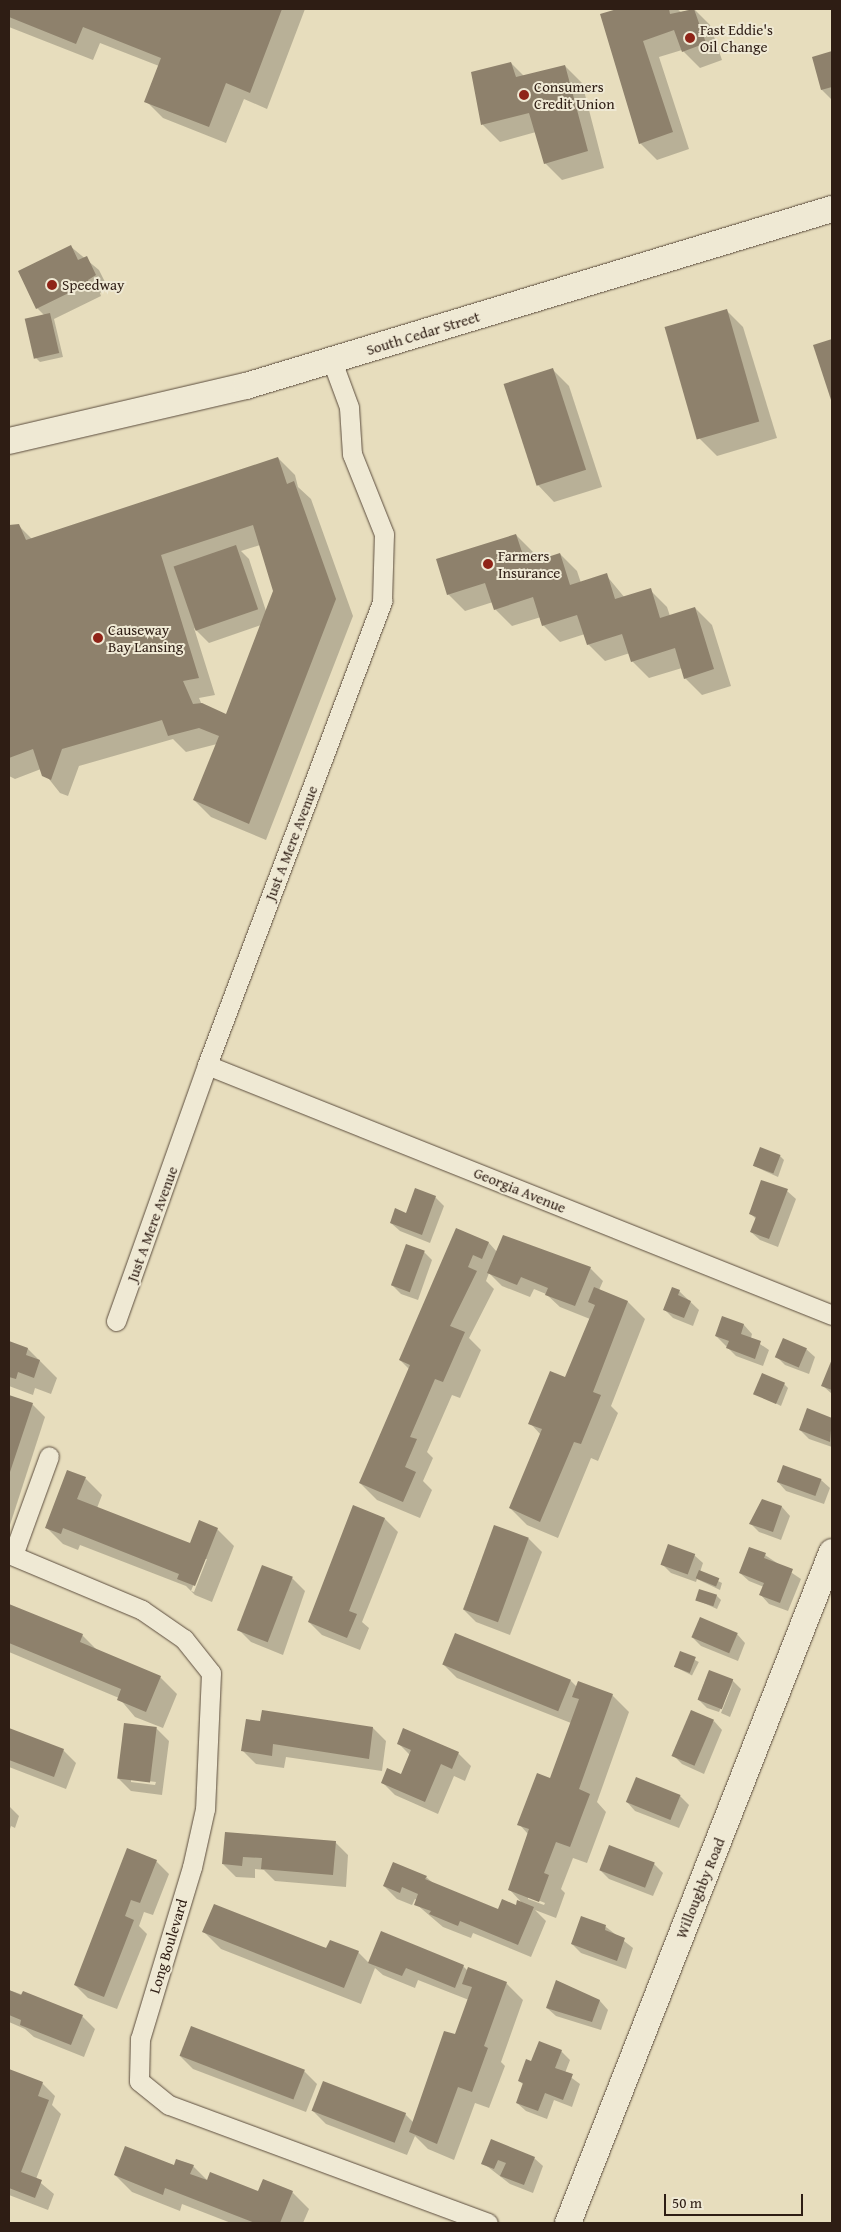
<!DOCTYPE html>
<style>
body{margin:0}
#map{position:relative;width:841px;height:2232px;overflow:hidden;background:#e7ddbd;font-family:"Gentium Book Plus",serif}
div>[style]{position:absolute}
.shadow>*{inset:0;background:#0003;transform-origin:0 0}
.building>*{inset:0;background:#8e816c;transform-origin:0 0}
.roads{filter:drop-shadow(0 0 1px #5c4d3e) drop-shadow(0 0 1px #5c4d3e)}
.street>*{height:19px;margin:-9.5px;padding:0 9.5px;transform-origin:9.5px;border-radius:9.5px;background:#efe9d4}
.secondary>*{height:26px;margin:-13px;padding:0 13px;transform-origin:13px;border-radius:13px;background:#efe9d4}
.dots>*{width:14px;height:14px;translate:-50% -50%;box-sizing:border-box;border:2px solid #efe9d4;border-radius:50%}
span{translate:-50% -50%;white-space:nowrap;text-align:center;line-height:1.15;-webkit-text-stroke:4px #efe9d4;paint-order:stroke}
.poi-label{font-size:15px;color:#2e1d14}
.left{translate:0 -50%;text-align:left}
.street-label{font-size:15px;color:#2e1d14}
.frame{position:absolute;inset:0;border:10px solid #2e1d14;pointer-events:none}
.scale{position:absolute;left:664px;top:2194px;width:139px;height:22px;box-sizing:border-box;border:2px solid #2e1d14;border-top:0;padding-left:6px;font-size:15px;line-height:18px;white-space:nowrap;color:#2e1d14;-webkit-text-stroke:4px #efe9d4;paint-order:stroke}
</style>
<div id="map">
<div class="shadow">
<i style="clip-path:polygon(9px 9px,305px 9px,267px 109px,244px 99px,226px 143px,163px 118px,146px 101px,159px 66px,100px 43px,93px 60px,9px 27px)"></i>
<i style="clip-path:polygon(621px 9px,677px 9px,681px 12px,694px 9px,710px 25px,722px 60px,700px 68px,682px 50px,659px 57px,689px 149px,657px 160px,640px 143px,601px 15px)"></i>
<i style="clip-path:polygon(832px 52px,832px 100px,822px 90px,813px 58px)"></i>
<i style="clip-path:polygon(511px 63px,524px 76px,565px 66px,582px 83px,604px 168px,562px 180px,545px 163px,536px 132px,500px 142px,483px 125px,473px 73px)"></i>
<i style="clip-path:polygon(70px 246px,99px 270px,108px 288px,100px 293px,101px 296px,54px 319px,63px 357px,40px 362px,36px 358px,45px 316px,37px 308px)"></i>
<i style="clip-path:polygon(726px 310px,743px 327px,777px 438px,717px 456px,700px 439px,667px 328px)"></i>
<i style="clip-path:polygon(832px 340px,832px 400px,815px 346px)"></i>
<i style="clip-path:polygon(552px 369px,569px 386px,602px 487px,554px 502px,538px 485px)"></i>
<i style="clip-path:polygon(evenodd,278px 458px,295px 475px,298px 487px,311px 499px,353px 616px,266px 840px,211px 817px,194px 800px,217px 744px,186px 752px,173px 739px,79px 766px,68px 796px,60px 793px,41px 769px,15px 779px,9px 776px,9px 527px,18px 525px,32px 539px,278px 458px,260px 545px,274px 591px,266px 611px,249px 559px,241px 551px,260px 545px,278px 458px,261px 625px,226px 716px,202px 705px,199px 698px,215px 695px,194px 628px,209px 643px,261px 625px)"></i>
<i style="clip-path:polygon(516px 535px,533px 552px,536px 562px,560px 554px,577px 571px,581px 583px,606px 575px,625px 598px,650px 590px,667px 607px,670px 616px,695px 608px,712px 625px,731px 686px,702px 695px,685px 678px,682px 668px,649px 678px,632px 661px,630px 653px,605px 661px,588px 644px,585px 634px,560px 642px,543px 625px,541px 617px,512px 626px,495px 609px,493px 602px,465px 611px,448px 594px)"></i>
<i style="clip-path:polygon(780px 1156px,784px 1160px,778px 1177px,754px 1166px)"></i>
<i style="clip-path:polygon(787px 1191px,796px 1199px,778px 1247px,760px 1240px,751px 1232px,756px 1219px,750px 1213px)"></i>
<i style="clip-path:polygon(435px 1197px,444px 1206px,430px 1243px,400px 1231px,391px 1223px)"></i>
<i style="clip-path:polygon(457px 1229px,489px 1243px,497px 1252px,590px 1268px,603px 1281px,599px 1290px,628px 1302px,645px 1319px,611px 1406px,618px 1413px,598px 1461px,591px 1458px,558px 1538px,527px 1525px,510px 1508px,541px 1435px,530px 1423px,565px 1379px,590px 1319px,560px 1307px,546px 1294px,534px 1289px,530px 1297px,502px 1286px,489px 1273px,486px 1281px,494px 1289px,469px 1338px,481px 1350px,460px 1398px,452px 1395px,427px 1452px,433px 1458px,423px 1481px,432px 1490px,420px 1518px,377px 1500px,360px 1483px,409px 1369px,400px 1360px)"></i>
<i style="clip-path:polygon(424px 1252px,432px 1260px,418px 1300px,401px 1294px,392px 1285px)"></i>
<i style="clip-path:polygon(679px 1291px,699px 1310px,693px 1326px,673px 1318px,664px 1309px)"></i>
<i style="clip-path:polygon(723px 1318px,744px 1325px,752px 1334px,751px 1338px,769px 1350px,763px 1366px,736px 1356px,716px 1336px)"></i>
<i style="clip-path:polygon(9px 1342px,28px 1349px,57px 1378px,51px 1394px,35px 1388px,33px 1395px,9px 1386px)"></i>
<i style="clip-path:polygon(806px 1349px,815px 1357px,809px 1374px,785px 1365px,777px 1357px)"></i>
<i style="clip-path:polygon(832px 1362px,832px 1394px,822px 1385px)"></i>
<i style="clip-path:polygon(784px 1384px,788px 1388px,781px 1406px,755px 1393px)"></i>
<i style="clip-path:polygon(9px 1396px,32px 1404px,45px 1417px,9px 1528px)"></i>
<i style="clip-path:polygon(808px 1410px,832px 1419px,832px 1447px,809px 1439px,800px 1430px)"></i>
<i style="clip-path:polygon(evenodd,85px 1478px,102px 1495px,97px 1508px,190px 1545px,217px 1529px,234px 1546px,212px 1602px,195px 1595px,186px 1586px,80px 1545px,78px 1550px,63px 1544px,46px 1527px,85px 1478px,204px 1559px,207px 1559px,194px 1592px,191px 1591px,204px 1559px)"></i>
<i style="clip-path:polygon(821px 1480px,830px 1488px,824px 1504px,786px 1491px,778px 1482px)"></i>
<i style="clip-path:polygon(762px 1500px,782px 1507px,790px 1516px,781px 1540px,759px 1532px,750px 1523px)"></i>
<i style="clip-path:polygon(354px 1507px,385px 1519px,398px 1532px,362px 1622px,369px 1628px,360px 1650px,322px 1635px,309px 1622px)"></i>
<i style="clip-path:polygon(495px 1526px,529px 1539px,542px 1552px,510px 1635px,476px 1622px,463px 1609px)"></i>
<i style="clip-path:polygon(694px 1555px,703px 1563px,700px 1572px,722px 1583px,720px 1590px,697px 1579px,696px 1582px,671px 1573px,662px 1564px)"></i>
<i style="clip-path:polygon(765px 1555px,801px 1579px,788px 1611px,769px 1604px,761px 1595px,764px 1587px,749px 1581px,740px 1573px)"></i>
<i style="clip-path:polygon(292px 1578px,305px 1591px,283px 1655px,251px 1642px,238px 1629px)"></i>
<i style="clip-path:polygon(717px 1596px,721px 1600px,717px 1609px,697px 1600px)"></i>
<i style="clip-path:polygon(9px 1605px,82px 1635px,99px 1652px,160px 1677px,177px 1694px,163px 1728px,135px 1717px,119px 1698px,9px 1652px)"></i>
<i style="clip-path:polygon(737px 1634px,745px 1643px,738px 1661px,701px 1646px,692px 1637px)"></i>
<i style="left:681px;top:1653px;width:20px;height:15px;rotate:27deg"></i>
<i style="clip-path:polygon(evenodd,444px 1665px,570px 1680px,577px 1687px,612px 1695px,629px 1712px,597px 1802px,606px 1812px,587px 1863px,573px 1858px,561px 1889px,565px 1893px,556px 1918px,535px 1910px,546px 1921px,531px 1957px,473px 1933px,471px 1938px,443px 1927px,416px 1904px,417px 1900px,415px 1899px,412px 1905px,397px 1899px,384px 1886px,426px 1877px,433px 1883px,499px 1911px,523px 1904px,510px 1890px,528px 1834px,519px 1824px,551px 1780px,571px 1723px,457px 1678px,444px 1665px,528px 1896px,545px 1903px,544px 1905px,528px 1899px,528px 1896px)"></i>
<i style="clip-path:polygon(709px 1671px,732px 1680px,741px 1689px,730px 1717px,721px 1713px,733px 1683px,719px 1712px,707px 1708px,698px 1699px)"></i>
<i style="clip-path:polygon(263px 1712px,373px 1728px,386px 1741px,382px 1771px,286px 1757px,284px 1768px,256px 1764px,243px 1751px,261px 1722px)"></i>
<i style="clip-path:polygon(714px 1721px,722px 1730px,704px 1774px,682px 1764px,674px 1756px)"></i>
<i style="clip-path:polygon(evenodd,156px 1728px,169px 1741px,162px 1795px,131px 1791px,118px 1778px,156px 1728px,131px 1779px,156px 1782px,155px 1785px,131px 1782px,131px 1779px)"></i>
<i style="clip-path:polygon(9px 1729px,63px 1750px,76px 1763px,66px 1789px,9px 1767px)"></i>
<i style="clip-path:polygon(398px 1743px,458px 1753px,471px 1766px,465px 1781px,454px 1776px,438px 1814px,395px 1795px,382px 1782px,401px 1775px,410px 1755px)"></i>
<i style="clip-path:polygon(680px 1796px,689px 1805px,679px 1828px,635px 1811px,627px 1802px)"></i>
<i style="clip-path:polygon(9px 1806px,19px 1816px,15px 1828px,11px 1826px,9px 1832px)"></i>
<i style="clip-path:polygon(226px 1833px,335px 1842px,348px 1855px,346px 1887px,275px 1881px,264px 1870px,255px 1869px,255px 1878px,236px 1877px,223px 1864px)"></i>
<i style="clip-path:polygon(156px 1861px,169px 1874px,153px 1915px,144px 1912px,139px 1926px,147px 1934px,117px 2009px,88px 1998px,75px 1985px)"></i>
<i style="clip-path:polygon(654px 1864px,663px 1873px,653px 1896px,609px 1879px,600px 1870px)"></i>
<i style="clip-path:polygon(606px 1927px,633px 1948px,626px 1969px,581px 1953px,572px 1944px)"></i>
<i style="clip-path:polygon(204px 1932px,358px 1952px,369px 1963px,463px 1966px,468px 1971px,506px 1983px,523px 2000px,501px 2062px,505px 2066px,489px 2108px,475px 2103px,454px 2160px,428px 2149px,415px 2136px,407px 2155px,326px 2124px,313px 2111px,405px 2114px,414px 2123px,456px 2036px,469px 2000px,418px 1980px,415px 1988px,383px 1975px,375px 1968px,361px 2004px,221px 1949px)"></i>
<i style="clip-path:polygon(557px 1981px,600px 2001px,608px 2010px,601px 2030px,556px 2016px,547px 2008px)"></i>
<i style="clip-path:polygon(9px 1990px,82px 2016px,95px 2029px,84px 2057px,34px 2037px,25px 2029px,9px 2022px)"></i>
<i style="clip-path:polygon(561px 2051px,570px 2060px,565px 2073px,580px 2084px,572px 2107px,554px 2100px,547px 2119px,526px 2111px,517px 2103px,524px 2085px,519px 2081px,532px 2063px)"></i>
<i style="clip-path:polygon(180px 2056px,304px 2071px,317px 2084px,306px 2112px,193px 2069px)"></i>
<i style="clip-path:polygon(9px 2070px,42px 2083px,55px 2096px,52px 2105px,61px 2114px,36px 2179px,54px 2194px,48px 2210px,9px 2195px)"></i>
<i style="clip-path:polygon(491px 2141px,534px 2158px,543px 2166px,533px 2193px,510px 2184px,483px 2163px)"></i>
<i style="clip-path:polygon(193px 2166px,208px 2181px,259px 2192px,292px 2192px,309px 2209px,303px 2223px,231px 2223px,182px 2204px,180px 2211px,132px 2192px,115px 2175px)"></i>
</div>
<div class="building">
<i style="clip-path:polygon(9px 9px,282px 9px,250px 93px,226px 83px,209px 127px,144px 102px,161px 58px,83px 27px,76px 44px,9px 17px)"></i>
<i style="clip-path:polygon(617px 9px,669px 9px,670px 14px,694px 9px,706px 43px,682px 52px,674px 30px,643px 41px,673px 132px,639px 144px,600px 14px)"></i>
<i style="clip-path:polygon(832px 51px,832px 87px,821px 90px,812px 57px)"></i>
<i style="clip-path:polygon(511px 62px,516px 77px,565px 65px,588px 151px,544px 164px,529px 113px,481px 125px,471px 72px)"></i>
<i style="clip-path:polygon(71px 245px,78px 260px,87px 256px,96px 275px,88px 280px,89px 283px,36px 309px,18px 271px)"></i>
<i style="left:727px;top:309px;width:117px;height:65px;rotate:74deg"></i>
<i style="left:50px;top:313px;width:41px;height:26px;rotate:77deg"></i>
<i style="clip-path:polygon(832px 339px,832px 403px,813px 345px)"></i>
<i style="left:553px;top:368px;width:107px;height:52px;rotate:72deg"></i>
<i style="clip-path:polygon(evenodd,278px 457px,287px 484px,294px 481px,336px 599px,249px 824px,193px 800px,219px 736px,199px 728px,168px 736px,162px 720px,62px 749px,51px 780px,42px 776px,33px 749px,9px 758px,9px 525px,19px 524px,26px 540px,278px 457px,253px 525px,273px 591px,226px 714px,202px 703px,193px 704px,183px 681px,199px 678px,161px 555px,253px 525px)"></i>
<i style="clip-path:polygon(516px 534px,526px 564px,560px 553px,570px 585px,607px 573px,615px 599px,651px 588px,660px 618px,695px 607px,714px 669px,684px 679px,675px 648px,631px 662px,622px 634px,587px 645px,577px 615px,542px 626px,533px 597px,494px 610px,485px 583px,447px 595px,436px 559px)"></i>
<i style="left:236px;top:545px;width:68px;height:66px;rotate:71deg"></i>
<i style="left:760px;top:1147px;width:22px;height:20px;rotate:21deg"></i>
<i style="clip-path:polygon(761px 1180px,788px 1189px,769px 1239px,750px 1232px,756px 1217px,749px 1214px)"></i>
<i style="clip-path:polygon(415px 1188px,436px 1196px,422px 1235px,390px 1223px,395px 1208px,406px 1213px)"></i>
<i style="clip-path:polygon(456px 1228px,489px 1242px,482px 1259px,473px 1255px,468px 1267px,477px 1271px,450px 1326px,465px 1332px,443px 1382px,435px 1379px,410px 1437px,417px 1439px,405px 1467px,416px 1472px,403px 1502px,359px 1483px,410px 1365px,399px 1360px)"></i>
<i style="clip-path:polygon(503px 1235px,591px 1267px,575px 1306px,545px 1295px,548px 1288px,521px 1277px,517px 1285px,487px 1273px)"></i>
<i style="left:406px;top:1244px;width:20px;height:44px;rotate:20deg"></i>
<i style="clip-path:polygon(594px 1287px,628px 1301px,593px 1392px,601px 1395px,581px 1444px,574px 1442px,540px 1522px,509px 1508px,542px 1429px,528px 1424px,550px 1371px,565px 1377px,595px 1305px,588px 1302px)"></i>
<i style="clip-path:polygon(672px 1287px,680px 1290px,678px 1295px,691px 1301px,684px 1318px,663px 1310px)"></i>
<i style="clip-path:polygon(722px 1316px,744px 1324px,741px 1334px,761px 1341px,755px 1359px,726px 1348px,729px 1341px,715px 1336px)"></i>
<i style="left:783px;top:1338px;width:26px;height:21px;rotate:23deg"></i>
<i style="clip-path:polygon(9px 1341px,28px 1348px,26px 1355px,40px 1360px,34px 1378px,18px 1372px,16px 1379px,9px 1377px)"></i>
<i style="clip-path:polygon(832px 1359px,832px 1390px,821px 1386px)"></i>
<i style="left:762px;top:1373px;width:25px;height:23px;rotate:23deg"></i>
<i style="clip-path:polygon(9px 1395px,33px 1403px,9px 1475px)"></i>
<i style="clip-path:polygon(807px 1408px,832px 1418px,830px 1442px,799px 1430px)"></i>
<i style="left:783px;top:1465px;width:41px;height:18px;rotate:20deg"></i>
<i style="clip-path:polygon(67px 1470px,86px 1477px,77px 1499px,190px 1543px,199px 1520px,218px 1528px,195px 1586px,177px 1579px,179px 1574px,63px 1528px,61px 1534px,45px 1528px)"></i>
<i style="clip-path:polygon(762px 1499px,782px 1506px,773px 1532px,749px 1524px)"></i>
<i style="clip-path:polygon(353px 1505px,385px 1518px,349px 1611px,357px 1614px,347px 1638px,308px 1622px)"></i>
<i style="left:494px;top:1525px;width:37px;height:90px;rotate:20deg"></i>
<i style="left:668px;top:1544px;width:29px;height:22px;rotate:20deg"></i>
<i style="clip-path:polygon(749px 1547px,766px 1553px,764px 1558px,793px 1569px,780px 1603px,759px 1595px,764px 1583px,739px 1573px)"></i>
<i style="left:262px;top:1565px;width:33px;height:70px;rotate:21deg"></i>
<i style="left:699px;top:1570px;width:22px;height:9px;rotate:22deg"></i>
<i style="left:699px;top:1589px;width:19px;height:12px;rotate:18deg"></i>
<i style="clip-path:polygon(9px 1604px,83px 1634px,80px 1642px,161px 1676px,146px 1712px,117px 1700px,121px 1689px,9px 1643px)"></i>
<i style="left:700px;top:1617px;width:41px;height:22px;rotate:23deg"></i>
<i style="left:455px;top:1633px;width:125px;height:34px;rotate:22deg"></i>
<i style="left:680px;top:1651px;width:17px;height:17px;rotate:21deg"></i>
<i style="left:709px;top:1670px;width:26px;height:32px;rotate:21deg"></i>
<i style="clip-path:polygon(578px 1681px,613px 1694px,579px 1789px,590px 1794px,570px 1847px,556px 1842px,544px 1873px,549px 1875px,539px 1902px,508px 1890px,529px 1829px,517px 1825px,537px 1773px,550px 1778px,579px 1699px,572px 1697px)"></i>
<i style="clip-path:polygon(262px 1710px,373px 1727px,369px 1759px,273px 1744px,272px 1756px,241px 1751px,246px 1719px,260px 1721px)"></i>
<i style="left:691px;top:1710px;width:25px;height:50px;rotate:23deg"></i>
<i style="left:124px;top:1723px;width:33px;height:56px;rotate:7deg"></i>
<i style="clip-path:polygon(9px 1728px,64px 1749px,54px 1777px,9px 1760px)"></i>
<i style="clip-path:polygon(403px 1728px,459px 1752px,452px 1769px,441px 1764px,425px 1802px,381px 1783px,387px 1768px,401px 1774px,411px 1750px,397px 1744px)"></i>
<i style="left:636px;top:1777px;width:48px;height:27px;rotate:22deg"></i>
<i style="clip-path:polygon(225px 1832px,336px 1841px,333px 1875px,261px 1869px,262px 1858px,243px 1857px,242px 1866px,222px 1864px)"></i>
<i style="left:609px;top:1845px;width:49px;height:27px;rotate:21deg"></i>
<i style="clip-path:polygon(127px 1848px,157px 1860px,140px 1903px,131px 1900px,125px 1916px,134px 1920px,104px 1997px,74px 1985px)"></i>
<i style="clip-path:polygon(393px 1862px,427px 1876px,425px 1879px,498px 1909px,502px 1899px,516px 1905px,517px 1900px,534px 1907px,518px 1945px,460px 1921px,458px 1926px,429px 1914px,431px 1911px,414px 1905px,418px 1894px,402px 1887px,400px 1893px,383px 1886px)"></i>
<i style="clip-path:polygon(214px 1904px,326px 1948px,330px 1940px,359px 1951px,344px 1988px,202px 1932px)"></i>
<i style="clip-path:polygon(581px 1916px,606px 1925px,605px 1930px,625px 1938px,617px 1961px,571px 1944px)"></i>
<i style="clip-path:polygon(381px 1931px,464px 1965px,455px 1988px,406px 1968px,402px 1976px,368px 1963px)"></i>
<i style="clip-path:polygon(468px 1967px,507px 1982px,484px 2046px,488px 2048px,472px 2092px,458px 2087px,437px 2144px,409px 2132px,444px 2031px,455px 2034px,472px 1987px,462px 1984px)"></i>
<i style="clip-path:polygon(556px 1980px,600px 2000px,592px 2022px,546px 2008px)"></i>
<i style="clip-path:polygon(9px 1990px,21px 1995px,23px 1991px,83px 2015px,71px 2045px,20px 2025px,21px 2020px,9px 2015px)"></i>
<i style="left:191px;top:2026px;width:122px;height:32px;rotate:21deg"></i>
<i style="clip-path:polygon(539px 2041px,562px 2050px,555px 2068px,573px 2074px,563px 2100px,545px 2093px,538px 2111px,516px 2103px,523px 2083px,518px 2081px,526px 2059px,531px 2061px)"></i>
<i style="clip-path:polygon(9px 2069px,43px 2082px,38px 2096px,49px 2100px,21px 2172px,42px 2180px,35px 2198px,9px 2188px)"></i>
<i style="left:323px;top:2081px;width:89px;height:32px;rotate:21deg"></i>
<i style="clip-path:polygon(491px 2139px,535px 2157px,524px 2185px,500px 2176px,506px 2163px,498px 2160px,494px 2169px,481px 2164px)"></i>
<i style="clip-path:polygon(125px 2146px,174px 2165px,176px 2159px,194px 2165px,190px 2174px,207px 2180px,210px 2172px,258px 2191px,263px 2179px,293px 2191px,280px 2223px,255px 2223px,165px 2188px,163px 2195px,114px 2175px)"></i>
</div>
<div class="roads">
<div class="street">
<i style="left:207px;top:1065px;width:673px;rotate:21.8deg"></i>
<i style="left:116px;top:1321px;width:272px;rotate:-70.4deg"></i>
<i style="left:207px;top:1065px;width:496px;rotate:-69.3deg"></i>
<i style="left:382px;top:601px;width:67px;rotate:-88.3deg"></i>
<i style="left:384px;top:534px;width:86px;rotate:-111.8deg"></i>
<i style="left:352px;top:454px;width:47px;rotate:-93.7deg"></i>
<i style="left:349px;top:407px;width:49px;rotate:-110.3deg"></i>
<i style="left:9px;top:1554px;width:144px;rotate:22.8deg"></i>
<i style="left:142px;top:1610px;width:51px;rotate:34.6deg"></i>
<i style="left:184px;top:1639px;width:43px;rotate:51.5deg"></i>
<i style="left:211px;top:1673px;width:136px;rotate:92.5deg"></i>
<i style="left:205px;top:1809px;width:59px;rotate:102.6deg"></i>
<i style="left:192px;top:1867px;width:180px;rotate:106.8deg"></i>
<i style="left:140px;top:2039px;width:42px;rotate:91.4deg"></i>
<i style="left:139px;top:2081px;width:38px;rotate:39deg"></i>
<i style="left:169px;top:2105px;width:340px;rotate:20.3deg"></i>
<i style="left:13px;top:1555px;width:105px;rotate:-70deg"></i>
</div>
<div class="secondary">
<i style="left:9px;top:441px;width:243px;rotate:-13.1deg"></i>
<i style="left:246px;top:386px;width:612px;rotate:-16.81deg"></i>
<i style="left:568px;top:2223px;width:721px;rotate:-68.52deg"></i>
</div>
</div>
<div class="dots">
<i style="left:690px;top:38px;background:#8f2418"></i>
<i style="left:524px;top:95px;background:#8f2418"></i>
<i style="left:52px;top:285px;background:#8f2418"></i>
<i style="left:488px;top:564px;background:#8f2418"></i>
<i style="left:98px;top:638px;background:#8f2418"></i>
</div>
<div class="poi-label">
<span class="left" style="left:700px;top:38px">Fast Eddie's<br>Oil Change</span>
<span class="left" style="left:534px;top:95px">Consumers<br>Credit Union</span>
<span class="left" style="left:62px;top:285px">Speedway</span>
<span class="left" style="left:498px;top:564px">Farmers<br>Insurance</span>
<span class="left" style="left:108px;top:638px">Causeway<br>Bay Lansing</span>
</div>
<div class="street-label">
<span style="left:423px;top:333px;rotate:-17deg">South Cedar Street</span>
<span style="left:291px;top:843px;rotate:-69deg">Just A Mere Avenue</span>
<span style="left:520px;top:1190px;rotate:22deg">Georgia Avenue</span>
<span style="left:152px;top:1224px;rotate:-70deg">Just A Mere Avenue</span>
<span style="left:700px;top:1888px;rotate:-68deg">Willoughby Road</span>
<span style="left:168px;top:1946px;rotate:-73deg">Long Boulevard</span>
</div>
<div class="frame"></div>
<div class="scale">50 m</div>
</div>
